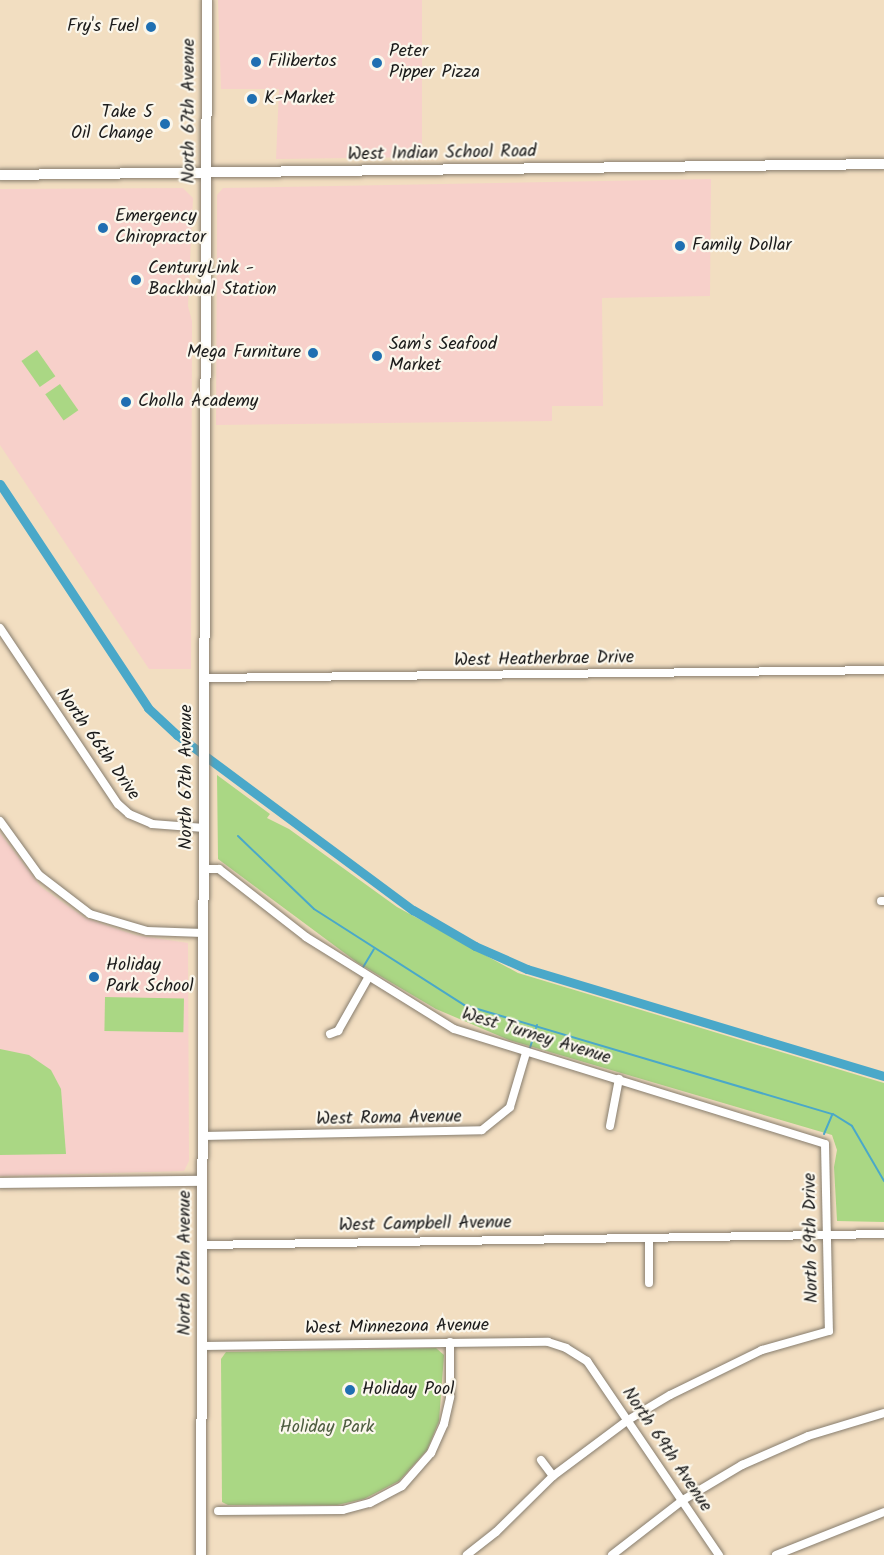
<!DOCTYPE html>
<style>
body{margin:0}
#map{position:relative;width:884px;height:1555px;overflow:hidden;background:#f2dec1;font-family:Kalam,sans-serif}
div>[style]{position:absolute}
.built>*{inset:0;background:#f7d0ca}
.green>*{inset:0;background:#aad784;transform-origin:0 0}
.stream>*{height:2px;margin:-1px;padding:0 1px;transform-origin:1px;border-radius:1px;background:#4aa8c9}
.canal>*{height:9px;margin:-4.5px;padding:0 4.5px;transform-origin:4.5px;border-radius:4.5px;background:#4aa8c9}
.roads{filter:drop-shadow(0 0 2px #877d6e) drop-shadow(0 0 2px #877d6e)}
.street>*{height:8px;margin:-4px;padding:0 4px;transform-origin:4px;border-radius:4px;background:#fff}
.secondary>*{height:10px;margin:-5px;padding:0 5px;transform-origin:5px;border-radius:5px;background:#fff}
.dots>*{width:16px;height:16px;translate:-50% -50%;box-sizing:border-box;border:3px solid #fbf7ec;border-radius:50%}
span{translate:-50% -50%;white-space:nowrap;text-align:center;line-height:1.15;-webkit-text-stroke:4.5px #fbf7ec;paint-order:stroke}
.poi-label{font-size:18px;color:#1c1c1c}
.right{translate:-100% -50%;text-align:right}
.left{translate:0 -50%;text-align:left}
.street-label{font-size:18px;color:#1c1c1c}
.park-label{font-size:18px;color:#4e5d40}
</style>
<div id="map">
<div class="built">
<i style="clip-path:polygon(218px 0,422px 0,422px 157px,276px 159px,279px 89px,221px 89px)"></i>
<i style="clip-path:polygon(711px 179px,710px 296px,602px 298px,603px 406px,552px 406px,552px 421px,216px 425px,217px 195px,223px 188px)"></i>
<i style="clip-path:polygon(183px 188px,193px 198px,188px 306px,192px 321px,191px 669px,149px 669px,0 445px,0 189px)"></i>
<i style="clip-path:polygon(0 833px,41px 887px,85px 918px,135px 935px,188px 943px,189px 1161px,184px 1171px,0 1176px)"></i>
</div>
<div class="green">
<i style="left:37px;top:350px;width:32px;height:19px;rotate:55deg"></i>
<i style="left:60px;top:384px;width:32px;height:18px;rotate:55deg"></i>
<i style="clip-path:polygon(217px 775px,270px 814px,267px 818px,289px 829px,397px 907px,518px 973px,884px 1083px,884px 1222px,837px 1221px,834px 1167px,837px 1150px,832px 1135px,509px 1040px,436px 1009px,358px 963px,218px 859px)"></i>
<i style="left:105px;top:997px;width:79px;height:34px;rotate:1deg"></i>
<i style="clip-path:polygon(0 1049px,29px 1055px,51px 1070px,61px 1089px,66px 1154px,0 1155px)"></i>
<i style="clip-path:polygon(436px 1348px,444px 1355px,439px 1421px,427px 1450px,399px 1481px,364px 1499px,337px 1505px,228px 1505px,222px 1502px,221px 1359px,226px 1352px)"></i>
</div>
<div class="stream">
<i style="left:238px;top:836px;width:105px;rotate:43.8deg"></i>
<i style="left:314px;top:909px;width:178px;rotate:32.6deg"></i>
<i style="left:464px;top:1005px;width:385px;rotate:16.5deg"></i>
<i style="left:833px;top:1114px;width:22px;rotate:32deg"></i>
<i style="left:852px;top:1126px;width:64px;rotate:59.8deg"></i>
<i style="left:362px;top:969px;width:23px;rotate:-59deg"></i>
<i style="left:530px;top:1048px;width:24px;rotate:-73deg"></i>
<i style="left:824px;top:1134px;width:21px;rotate:-67deg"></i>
</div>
<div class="canal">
<i style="left:0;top:484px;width:268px;rotate:56.5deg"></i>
<i style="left:148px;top:708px;width:40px;rotate:43deg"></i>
<i style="left:177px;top:735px;width:294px;rotate:36.6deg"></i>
<i style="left:413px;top:910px;width:72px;rotate:30.1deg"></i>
<i style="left:475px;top:946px;width:57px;rotate:23.9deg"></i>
<i style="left:527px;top:969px;width:373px;rotate:16.7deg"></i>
</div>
<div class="roads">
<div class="street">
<i style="left:0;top:628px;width:212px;rotate:56.2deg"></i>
<i style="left:118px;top:804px;width:15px;rotate:42deg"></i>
<i style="left:129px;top:814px;width:25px;rotate:23deg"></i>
<i style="left:152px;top:824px;width:52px;rotate:4.4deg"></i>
<i style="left:204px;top:678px;width:680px;rotate:-0.67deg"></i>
<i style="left:0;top:821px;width:67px;rotate:54.2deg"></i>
<i style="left:39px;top:875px;width:64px;rotate:37.4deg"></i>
<i style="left:90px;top:914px;width:59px;rotate:16.6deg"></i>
<i style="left:147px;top:931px;width:56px;rotate:2deg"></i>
<i style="left:204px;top:869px;width:15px"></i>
<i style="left:219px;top:869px;width:110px;rotate:38deg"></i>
<i style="left:306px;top:937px;width:174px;rotate:31.9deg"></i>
<i style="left:454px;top:1029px;width:388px;rotate:17.2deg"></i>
<i style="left:825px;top:1144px;width:187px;rotate:88.8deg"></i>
<i style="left:829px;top:1331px;width:70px;rotate:164.2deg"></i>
<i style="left:762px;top:1350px;width:102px;rotate:153.9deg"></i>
<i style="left:670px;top:1395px;width:49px;rotate:149.2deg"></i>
<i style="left:628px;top:1420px;width:94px;rotate:143.3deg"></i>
<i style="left:553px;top:1476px;width:80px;rotate:135.5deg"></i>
<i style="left:496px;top:1532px;width:37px;rotate:142deg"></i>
<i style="left:881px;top:901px;width:3px"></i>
<i style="left:330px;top:1034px;width:9px;rotate:-21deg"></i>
<i style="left:338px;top:1031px;width:61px;rotate:-60.5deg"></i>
<i style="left:610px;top:1126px;width:48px;rotate:-79.2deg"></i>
<i style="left:203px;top:1136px;width:279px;rotate:-1.2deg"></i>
<i style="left:482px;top:1130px;width:36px;rotate:-39deg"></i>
<i style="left:510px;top:1107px;width:56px;rotate:-73.5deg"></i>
<i style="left:649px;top:1238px;width:45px;rotate:90deg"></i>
<i style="left:202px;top:1245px;width:682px;rotate:-0.92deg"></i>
<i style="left:202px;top:1346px;width:346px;rotate:-0.7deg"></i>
<i style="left:548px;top:1342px;width:19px;rotate:18deg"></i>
<i style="left:566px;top:1348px;width:25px;rotate:32deg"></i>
<i style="left:587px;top:1361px;width:235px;rotate:55.8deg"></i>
<i style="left:541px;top:1460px;width:20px;rotate:53deg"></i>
<i style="left:218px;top:1511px;width:125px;rotate:-0.5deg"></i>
<i style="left:343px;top:1510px;width:28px;rotate:-15deg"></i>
<i style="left:370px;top:1503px;width:36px;rotate:-28deg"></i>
<i style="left:402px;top:1486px;width:44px;rotate:-48.7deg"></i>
<i style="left:431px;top:1453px;width:32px;rotate:-66deg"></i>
<i style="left:444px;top:1424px;width:28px;rotate:-77deg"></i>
<i style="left:450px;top:1397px;width:55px;rotate:-90deg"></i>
<i style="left:612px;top:1555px;width:90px;rotate:-37.8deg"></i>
<i style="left:683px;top:1500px;width:69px;rotate:-30.7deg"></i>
<i style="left:742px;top:1465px;width:72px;rotate:-23.7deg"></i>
<i style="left:808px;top:1436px;width:79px;rotate:-16.8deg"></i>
<i style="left:776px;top:1555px;width:116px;rotate:-21.7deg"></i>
</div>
<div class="secondary">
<i style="left:0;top:175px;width:884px;rotate:-0.71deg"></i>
<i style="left:0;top:1183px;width:202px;rotate:-0.6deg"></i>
<i style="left:201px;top:1555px;width:1555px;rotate:-89.78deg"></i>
</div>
</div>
<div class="dots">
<i style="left:151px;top:27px;background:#1f6fb2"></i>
<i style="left:256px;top:62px;background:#1f6fb2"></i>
<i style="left:377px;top:63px;background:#1f6fb2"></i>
<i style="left:252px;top:99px;background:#1f6fb2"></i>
<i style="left:165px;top:124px;background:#1f6fb2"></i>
<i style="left:103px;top:228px;background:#1f6fb2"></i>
<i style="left:680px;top:246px;background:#1f6fb2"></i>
<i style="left:136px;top:280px;background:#1f6fb2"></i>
<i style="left:313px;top:353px;background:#1f6fb2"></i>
<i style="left:377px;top:356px;background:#1f6fb2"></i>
<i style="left:126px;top:402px;background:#1f6fb2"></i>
<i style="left:94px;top:977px;background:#1f6fb2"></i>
<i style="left:350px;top:1390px;background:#1f6fb2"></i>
</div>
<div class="poi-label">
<span class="right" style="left:139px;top:27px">Fry's Fuel</span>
<span class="left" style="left:389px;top:63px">Peter<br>Pipper Pizza</span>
<span class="left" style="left:268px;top:62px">Filibertos</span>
<span class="left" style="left:264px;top:99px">K-Market</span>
<span class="right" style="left:153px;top:124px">Take 5<br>Oil Change</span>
<span class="left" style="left:115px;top:228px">Emergency<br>Chiropractor</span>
<span class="left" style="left:692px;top:246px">Family Dollar</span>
<span class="left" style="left:148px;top:280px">CenturyLink -<br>Backhual Station</span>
<span class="left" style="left:389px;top:356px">Sam's Seafood<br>Market</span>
<span class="right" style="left:301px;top:353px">Mega Furniture</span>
<span class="left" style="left:138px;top:402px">Cholla Academy</span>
<span class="left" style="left:106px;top:977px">Holiday<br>Park School</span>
<span class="left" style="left:362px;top:1390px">Holiday Pool</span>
</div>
<div class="street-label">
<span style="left:190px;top:111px;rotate:-90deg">North 67th Avenue</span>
<span style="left:442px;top:154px;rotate:-1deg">West Indian School Road</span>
<span style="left:544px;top:660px;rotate:-1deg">West Heatherbrae Drive</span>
<span style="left:97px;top:745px;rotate:55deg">North 66th Drive</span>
<span style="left:187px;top:777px;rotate:-90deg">North 67th Avenue</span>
<span style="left:536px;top:1037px;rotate:17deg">West Turney Avenue</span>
<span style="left:389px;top:1119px;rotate:-1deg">West Roma Avenue</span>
<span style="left:425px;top:1225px;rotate:-1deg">West Campbell Avenue</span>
<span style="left:812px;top:1238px;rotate:-91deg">North 69th Drive</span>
<span style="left:186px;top:1263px;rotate:-90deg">North 67th Avenue</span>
<span style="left:397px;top:1328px;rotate:-1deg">West Minnezona Avenue</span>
<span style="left:666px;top:1450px;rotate:56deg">North 69th Avenue</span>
</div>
<div class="park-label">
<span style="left:327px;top:1428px">Holiday Park</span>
</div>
</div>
